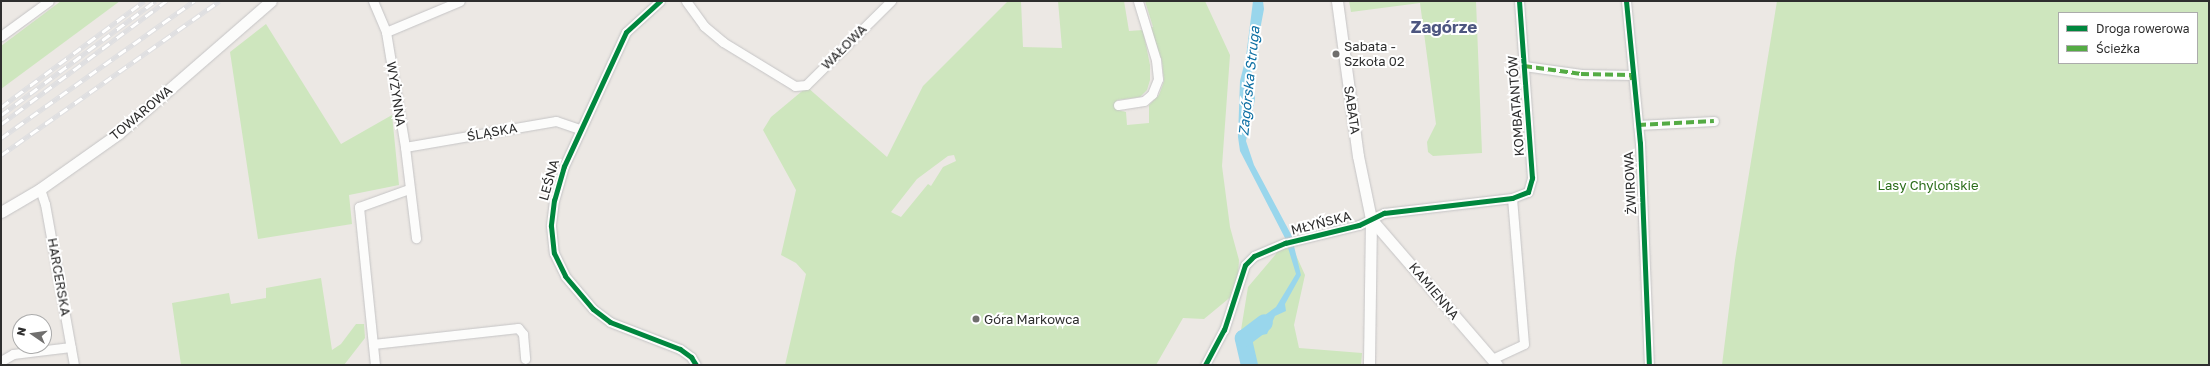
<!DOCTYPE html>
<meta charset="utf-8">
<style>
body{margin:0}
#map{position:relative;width:2210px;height:366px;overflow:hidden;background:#ece8e4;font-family:"Golos Text",sans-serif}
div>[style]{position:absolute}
.green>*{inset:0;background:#cee6be}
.water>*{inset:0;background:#99d6ec}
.river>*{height:17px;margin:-8.5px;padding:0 8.5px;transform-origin:8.5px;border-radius:8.5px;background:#99d6ec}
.roads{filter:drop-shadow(0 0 1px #c5c4c5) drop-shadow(0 0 1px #c5c4c5)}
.minor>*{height:9px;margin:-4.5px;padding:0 4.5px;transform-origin:4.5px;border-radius:4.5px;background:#fcfcfb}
.tertiary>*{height:11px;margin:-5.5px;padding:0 5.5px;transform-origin:5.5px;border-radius:5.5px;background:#fcfcfb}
.rail>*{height:4.5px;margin-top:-2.25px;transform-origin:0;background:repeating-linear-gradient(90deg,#fff 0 9px,#dfdfe1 0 18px);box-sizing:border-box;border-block:1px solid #dfdfe1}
.quiet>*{height:4px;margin-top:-2px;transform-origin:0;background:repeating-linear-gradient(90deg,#54ab44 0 8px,transparent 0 12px)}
.cycleway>*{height:5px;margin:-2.5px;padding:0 2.5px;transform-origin:2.5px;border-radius:2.5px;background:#00873e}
.dots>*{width:11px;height:11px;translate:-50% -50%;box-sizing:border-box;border:2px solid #fff;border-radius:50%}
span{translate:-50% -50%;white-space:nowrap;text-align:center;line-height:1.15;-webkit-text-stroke:4px #fff;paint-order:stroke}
.street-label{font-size:13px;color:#2e2e2e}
.poi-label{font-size:13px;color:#2e2e2e}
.left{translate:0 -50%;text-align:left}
.park-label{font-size:13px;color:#2c6e1b}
.water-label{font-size:14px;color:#0d6fa3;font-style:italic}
.district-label{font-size:17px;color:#4d5680;font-weight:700}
.frame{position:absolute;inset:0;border:2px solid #2e2e2e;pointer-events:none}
.legend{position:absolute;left:2058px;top:12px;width:140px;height:52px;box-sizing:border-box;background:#fff;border:1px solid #ababab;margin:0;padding:5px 7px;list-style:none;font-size:12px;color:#2e2e2e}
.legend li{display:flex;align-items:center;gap:8px;height:20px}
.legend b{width:20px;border:1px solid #ababab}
.north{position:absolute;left:12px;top:314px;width:40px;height:40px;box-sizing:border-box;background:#fff;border:1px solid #ababab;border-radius:50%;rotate:283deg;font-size:11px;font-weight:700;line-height:16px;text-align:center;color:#2e2e2e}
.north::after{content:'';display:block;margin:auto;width:14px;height:18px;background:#706f6e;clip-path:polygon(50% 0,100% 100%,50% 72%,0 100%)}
</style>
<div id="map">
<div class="green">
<i style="clip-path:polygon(61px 1px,120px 1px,1px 89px,1px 46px)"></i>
<i style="clip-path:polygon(evenodd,1008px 1px,1021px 1px,1023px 47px,1062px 48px,1058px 1px,1124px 1px,1129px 31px,1143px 30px,1150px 65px,1150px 80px,1147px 90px,1140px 97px,1117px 100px,1118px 110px,1126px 112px,1127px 125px,1149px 123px,1149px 105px,1159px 95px,1164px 81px,1162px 61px,1150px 28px,1153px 27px,1145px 1px,1205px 1px,1230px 55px,1222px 166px,1230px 227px,1239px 260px,1238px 277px,1233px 295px,1204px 319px,1183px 318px,1156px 365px,785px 365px,806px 274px,796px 263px,781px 255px,796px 190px,763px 130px,771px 117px,807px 87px,887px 157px,923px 86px,1008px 1px,954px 155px,956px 161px,943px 167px,931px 186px,928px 184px,901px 217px,891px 212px,917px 179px,948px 156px,954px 155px)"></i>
<i style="clip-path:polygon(1349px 1px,1476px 1px,1482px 153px,1433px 156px,1428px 152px,1427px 142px,1436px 124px,1420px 3px,1351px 12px)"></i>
<i style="clip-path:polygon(evenodd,1777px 1px,2209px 1px,2209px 365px,1722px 365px,1735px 260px,1777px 1px,2059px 13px,2197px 13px,2197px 63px,2059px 63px,2059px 13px)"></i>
<i style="clip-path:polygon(266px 24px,341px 144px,392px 115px,399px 185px,349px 195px,352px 224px,258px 239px,230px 52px)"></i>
<i style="clip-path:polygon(1291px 244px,1305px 275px,1294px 325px,1299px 348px,1362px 353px,1361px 365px,1252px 365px,1254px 361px,1241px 330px,1248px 287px,1276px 254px,1278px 247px)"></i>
<i style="clip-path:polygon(321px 278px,332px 350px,341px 344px,356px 324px,364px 324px,365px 338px,344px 365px,181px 365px,172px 303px,229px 293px,231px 304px,266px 298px,266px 288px)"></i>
</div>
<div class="water">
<i style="clip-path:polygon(1253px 1px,1263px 1px,1264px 9px,1252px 72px,1255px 99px,1246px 141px,1254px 165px,1294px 240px,1286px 240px,1240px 151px,1238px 137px,1240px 81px,1246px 57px)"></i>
<i style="clip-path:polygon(1294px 246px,1301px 275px,1285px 304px,1286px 311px,1275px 316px,1267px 334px,1256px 336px,1254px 333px,1247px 338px,1245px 334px,1251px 329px,1251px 325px,1276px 307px,1296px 274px,1288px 248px)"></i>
</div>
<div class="river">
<i style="left:1249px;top:365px;width:28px;rotate:-103deg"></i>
<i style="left:1243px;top:338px;width:26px;rotate:-37deg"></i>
</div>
<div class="roads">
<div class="minor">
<i style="left:373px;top:1px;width:34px;rotate:67deg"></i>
<i style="left:386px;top:32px;width:117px;rotate:80.6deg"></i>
<i style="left:405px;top:147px;width:92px;rotate:83.1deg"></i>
<i style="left:660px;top:1px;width:46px;rotate:137.6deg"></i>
<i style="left:626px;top:32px;width:148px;rotate:114.8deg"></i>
<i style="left:564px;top:166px;width:35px;rotate:106deg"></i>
<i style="left:554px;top:200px;width:26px;rotate:97deg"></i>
<i style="left:551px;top:226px;width:27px;rotate:84deg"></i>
<i style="left:554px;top:253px;width:25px;rotate:64deg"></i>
<i style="left:565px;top:276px;width:43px;rotate:49.7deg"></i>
<i style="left:593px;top:309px;width:21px;rotate:37deg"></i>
<i style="left:610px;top:322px;width:75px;rotate:21.1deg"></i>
<i style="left:680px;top:349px;width:14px;rotate:36deg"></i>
<i style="left:691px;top:357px;width:9px;rotate:58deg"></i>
<i style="left:686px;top:1px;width:31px;rotate:54deg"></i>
<i style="left:704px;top:26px;width:25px;rotate:40deg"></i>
<i style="left:723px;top:42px;width:84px;rotate:31.4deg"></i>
<i style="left:795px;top:86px;width:11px;rotate:-5deg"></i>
<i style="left:806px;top:85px;width:120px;rotate:-44.7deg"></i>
<i style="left:1626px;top:1px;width:143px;rotate:84.4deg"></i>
<i style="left:1640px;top:143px;width:222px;rotate:87.7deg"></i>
<i style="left:386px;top:32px;width:80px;rotate:-22.7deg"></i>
<i style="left:1px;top:36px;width:59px;rotate:-36.1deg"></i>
<i style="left:1524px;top:66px;width:58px;rotate:8deg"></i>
<i style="left:1581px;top:74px;width:50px;rotate:1.1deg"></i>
<i style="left:1118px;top:105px;width:26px;rotate:-9deg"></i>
<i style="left:1144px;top:101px;width:11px;rotate:-41deg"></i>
<i style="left:1152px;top:94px;width:16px;rotate:-68deg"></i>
<i style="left:1158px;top:79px;width:19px;rotate:-96deg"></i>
<i style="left:1156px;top:60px;width:62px;rotate:-107deg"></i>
<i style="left:1638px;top:125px;width:76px;rotate:-3deg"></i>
<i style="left:405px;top:147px;width:153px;rotate:-9.8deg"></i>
<i style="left:556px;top:121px;width:24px;rotate:19deg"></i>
<i style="left:40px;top:189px;width:16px;rotate:72deg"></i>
<i style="left:45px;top:204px;width:164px;rotate:79.8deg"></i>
<i style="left:373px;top:344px;width:146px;rotate:-6.3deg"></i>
<i style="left:518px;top:328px;width:8px;rotate:50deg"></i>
<i style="left:523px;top:334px;width:25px;rotate:85deg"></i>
<i style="left:1492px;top:359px;width:35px;rotate:-25deg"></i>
<i style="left:1524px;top:344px;width:146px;rotate:-94.7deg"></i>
<i style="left:1px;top:361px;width:14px;rotate:-30deg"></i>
<i style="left:13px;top:354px;width:58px;rotate:-6.9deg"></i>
<i style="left:375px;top:365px;width:159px;rotate:-95.8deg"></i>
<i style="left:359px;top:207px;width:53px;rotate:-19.8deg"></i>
<i style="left:1205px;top:365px;width:40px;rotate:-62deg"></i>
<i style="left:1224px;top:330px;width:68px;rotate:-72.1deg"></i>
<i style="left:1245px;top:265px;width:13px;rotate:-45deg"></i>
<i style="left:1254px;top:256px;width:34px;rotate:-23deg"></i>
<i style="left:1285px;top:243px;width:76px;rotate:-13.7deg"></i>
<i style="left:1359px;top:225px;width:28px;rotate:-26deg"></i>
<i style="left:1384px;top:213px;width:129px;rotate:-6.7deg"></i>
<i style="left:1512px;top:198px;width:17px;rotate:-21deg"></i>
<i style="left:1528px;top:192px;width:15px;rotate:-74deg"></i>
<i style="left:1532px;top:178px;width:177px;rotate:-94.2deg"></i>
</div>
<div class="tertiary">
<i style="left:1337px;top:1px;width:156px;rotate:82.3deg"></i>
<i style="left:1358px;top:156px;width:64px;rotate:78.3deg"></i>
<i style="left:1371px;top:219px;width:146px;rotate:90.8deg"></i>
<i style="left:1px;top:212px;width:45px;rotate:-30.5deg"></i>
<i style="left:40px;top:189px;width:97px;rotate:-35.3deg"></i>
<i style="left:119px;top:133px;width:201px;rotate:-41deg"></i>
<i style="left:1371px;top:219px;width:193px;rotate:49.2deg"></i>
</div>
</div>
<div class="rail">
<i style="left:1px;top:107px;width:178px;rotate:-36.5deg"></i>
<i style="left:1px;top:115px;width:192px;rotate:-36.5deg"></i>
<i style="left:1px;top:124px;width:206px;rotate:-36.7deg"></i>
<i style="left:1px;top:138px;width:237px;rotate:-35.4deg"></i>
<i style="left:1px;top:155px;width:267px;rotate:-35.2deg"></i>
</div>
<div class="quiet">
<i style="left:1524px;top:66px;width:58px;rotate:8deg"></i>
<i style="left:1581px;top:74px;width:50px;rotate:1.1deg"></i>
<i style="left:1631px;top:75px;width:5px;rotate:79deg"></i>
<i style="left:1638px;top:125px;width:76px;rotate:-3deg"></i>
</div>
<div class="cycleway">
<i style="left:660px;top:1px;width:46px;rotate:137.6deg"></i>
<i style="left:626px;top:32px;width:148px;rotate:114.8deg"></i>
<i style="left:564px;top:166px;width:35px;rotate:106deg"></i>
<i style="left:554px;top:200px;width:26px;rotate:97deg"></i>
<i style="left:551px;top:226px;width:27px;rotate:84deg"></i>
<i style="left:554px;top:253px;width:25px;rotate:64deg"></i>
<i style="left:565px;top:276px;width:43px;rotate:49.7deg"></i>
<i style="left:593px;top:309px;width:21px;rotate:37deg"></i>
<i style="left:610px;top:322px;width:75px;rotate:21.1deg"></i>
<i style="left:680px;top:349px;width:14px;rotate:36deg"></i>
<i style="left:691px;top:357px;width:9px;rotate:58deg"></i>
<i style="left:1626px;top:1px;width:143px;rotate:84.4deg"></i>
<i style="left:1640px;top:143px;width:222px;rotate:87.7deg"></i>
<i style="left:1205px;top:365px;width:40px;rotate:-62deg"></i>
<i style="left:1224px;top:330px;width:68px;rotate:-72.1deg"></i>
<i style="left:1245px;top:265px;width:13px;rotate:-45deg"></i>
<i style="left:1254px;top:256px;width:34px;rotate:-23deg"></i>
<i style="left:1285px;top:243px;width:76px;rotate:-13.7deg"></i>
<i style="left:1359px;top:225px;width:28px;rotate:-26deg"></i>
<i style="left:1384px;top:213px;width:129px;rotate:-6.7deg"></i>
<i style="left:1512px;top:198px;width:17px;rotate:-21deg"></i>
<i style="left:1528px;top:192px;width:15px;rotate:-74deg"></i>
<i style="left:1532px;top:178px;width:177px;rotate:-94.2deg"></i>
</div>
<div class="dots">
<i style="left:1336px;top:54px;background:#706f6e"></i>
<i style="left:976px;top:319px;background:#706f6e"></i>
</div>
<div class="street-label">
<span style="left:844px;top:47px;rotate:-45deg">WAŁOWA</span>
<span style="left:396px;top:94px;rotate:81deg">WYŻYNNA</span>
<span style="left:1516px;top:106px;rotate:-94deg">KOMBATANTÓW</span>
<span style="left:1352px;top:110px;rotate:82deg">SABATA</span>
<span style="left:141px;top:113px;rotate:-40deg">TOWAROWA</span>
<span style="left:492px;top:132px;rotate:-10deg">ŚLĄSKA</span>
<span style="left:549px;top:180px;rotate:-74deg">LEŚNA</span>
<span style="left:1630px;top:183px;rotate:-93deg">ŻWIROWA</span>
<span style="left:1321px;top:223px;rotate:-14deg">MŁYŃSKA</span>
<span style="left:59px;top:277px;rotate:80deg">HARCERSKA</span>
<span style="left:1434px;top:291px;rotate:50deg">KAMIENNA</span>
</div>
<div class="poi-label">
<span class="left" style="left:1344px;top:54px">Sabata -<br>Szkoła 02</span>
<span class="left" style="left:984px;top:319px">Góra Markowca</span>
</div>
<div class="park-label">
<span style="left:1928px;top:185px">Lasy Chylońskie</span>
</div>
<div class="water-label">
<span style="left:1249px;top:81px;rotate:-84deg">Zagórska Struga</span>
</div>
<div class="district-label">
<span style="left:1444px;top:27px">Zagórze</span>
</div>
<div class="frame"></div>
<ul class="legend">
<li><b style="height:5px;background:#00873e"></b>Droga rowerowa</li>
<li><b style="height:5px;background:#54ab44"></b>Ścieżka</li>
</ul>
<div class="north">N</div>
</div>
